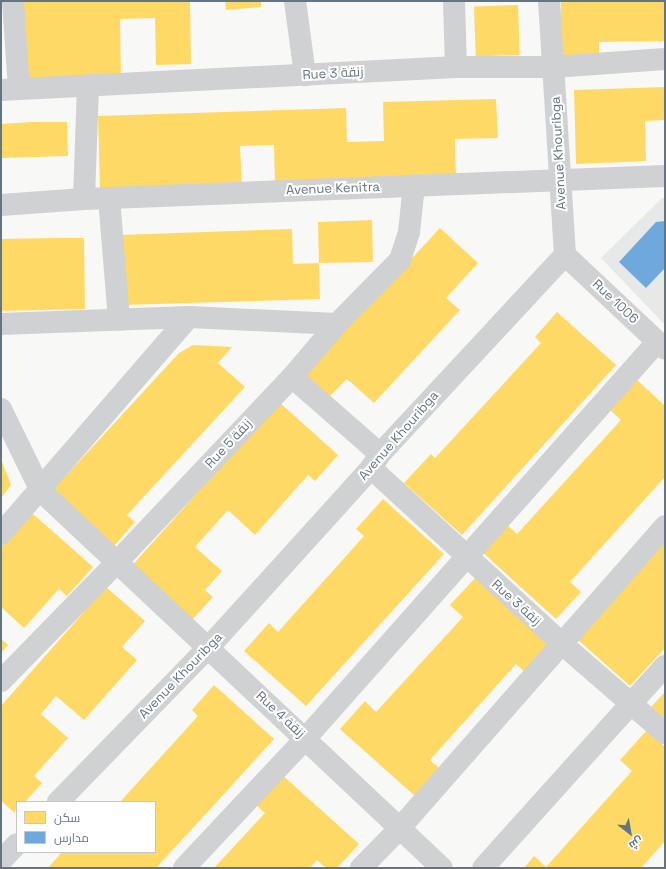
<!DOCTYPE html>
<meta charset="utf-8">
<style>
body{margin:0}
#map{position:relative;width:666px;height:869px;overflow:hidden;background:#f8f8f7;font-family:"Space Grotesk",Cairo,sans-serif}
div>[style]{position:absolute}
.built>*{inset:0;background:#e7e8e8}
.homes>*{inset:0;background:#ffd966;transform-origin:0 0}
.schools>*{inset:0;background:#6fa8dc}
.minor>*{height:22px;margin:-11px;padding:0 11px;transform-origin:11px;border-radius:11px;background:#d0d1d2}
span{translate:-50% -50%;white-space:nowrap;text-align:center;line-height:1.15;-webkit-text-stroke:4px #fff;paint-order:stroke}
.street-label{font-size:13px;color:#627583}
.frame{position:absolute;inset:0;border:2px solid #627583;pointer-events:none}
.legend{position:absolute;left:16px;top:801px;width:140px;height:52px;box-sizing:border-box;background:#fff;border:1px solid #c0c8cd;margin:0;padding:5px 7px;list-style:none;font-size:12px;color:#627583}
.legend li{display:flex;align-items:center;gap:8px;height:20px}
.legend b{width:20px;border:1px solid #c0c8cd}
.north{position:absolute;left:610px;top:813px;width:40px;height:40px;-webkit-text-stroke:3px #fff;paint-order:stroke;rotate:149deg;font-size:11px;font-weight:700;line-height:16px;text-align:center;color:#627583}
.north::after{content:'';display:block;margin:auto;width:14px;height:18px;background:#627583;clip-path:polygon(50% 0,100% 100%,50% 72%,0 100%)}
</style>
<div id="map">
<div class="built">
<i style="clip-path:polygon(662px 198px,665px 198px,665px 325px,601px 258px)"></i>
</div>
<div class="homes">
<i style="clip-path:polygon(23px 1px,190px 1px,191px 64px,156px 65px,155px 18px,120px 19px,121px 77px,26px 79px)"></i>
<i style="clip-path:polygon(225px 1px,261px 1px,261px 7px,226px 10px)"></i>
<i style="clip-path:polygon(561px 1px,665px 1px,665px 41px,599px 42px,599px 55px,561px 56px)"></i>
<i style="left:518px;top:5px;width:50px;height:44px;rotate:88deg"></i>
<i style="clip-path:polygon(665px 87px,665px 120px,645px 121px,646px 161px,576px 164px,574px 90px)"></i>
<i style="clip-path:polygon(496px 99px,498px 138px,455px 139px,456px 178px,275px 184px,274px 145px,240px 146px,242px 185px,100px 190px,98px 116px,346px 108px,347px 142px,384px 141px,383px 102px)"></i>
<i style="clip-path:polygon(32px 122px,67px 122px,68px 156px,1px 158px,1px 124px)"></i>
<i style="clip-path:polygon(372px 220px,373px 262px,319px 263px,320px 299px,122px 305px,119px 235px,292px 229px,293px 264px,319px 263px,318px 222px)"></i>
<i style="clip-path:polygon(440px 228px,478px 263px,446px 298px,460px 310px,374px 403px,347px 379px,326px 400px,301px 378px)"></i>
<i style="clip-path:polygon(58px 238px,84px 238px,85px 309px,1px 311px,1px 239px)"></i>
<i style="clip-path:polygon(557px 312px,616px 365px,462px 535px,404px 483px,431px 454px,435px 458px,541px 343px,535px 337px)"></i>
<i style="clip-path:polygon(193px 345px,232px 347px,218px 363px,245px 387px,127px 515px,135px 522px,114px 546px,50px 493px,179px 353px)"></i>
<i style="clip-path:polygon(637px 380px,665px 406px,665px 477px,570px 582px,581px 592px,556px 619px,480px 550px,505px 523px,517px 534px,621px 420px,610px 410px)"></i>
<i style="clip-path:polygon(279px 402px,338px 455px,315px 481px,308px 475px,255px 535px,228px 510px,195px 547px,222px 571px,205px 590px,213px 597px,189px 623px,128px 570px)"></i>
<i style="clip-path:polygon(1px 459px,11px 485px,1px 498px)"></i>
<i style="clip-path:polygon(383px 499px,444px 554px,306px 706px,244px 651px,269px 623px,278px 632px,364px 536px,356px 529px)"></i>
<i style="clip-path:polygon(32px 513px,93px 567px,67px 596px,59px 589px,24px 628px,1px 607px,1px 547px)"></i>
<i style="clip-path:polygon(665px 542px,665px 648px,630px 686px,577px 639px)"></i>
<i style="clip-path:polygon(477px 576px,556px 646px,529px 676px,516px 664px,430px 760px,441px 770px,416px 797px,340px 729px,365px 701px,376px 712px,463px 617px,450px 605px)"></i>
<i style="clip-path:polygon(106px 587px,145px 621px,122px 647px,137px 660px,84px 720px,56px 696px,41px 714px,68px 738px,34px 776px,42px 783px,25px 802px,17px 802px,15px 813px,1px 801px,1px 706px)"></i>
<i style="clip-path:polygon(1px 639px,8px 645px,1px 653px)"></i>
<i style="clip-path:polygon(214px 685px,274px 739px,214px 805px,156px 868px,48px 868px,62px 852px,155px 852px,155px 802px,120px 802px,198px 716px,192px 710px)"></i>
<i style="clip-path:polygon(665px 692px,665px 719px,651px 707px)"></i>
<i style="clip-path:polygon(647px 730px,665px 747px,665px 841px,641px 868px,524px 868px,534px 856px,546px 867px,632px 771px,620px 760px)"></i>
<i style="clip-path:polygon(280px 773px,359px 844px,337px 868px,326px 868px,317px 860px,310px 868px,214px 868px,265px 813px,254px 803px)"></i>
</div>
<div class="schools">
<i style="clip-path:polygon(665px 221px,665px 268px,646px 288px,619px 262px,656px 222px)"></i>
</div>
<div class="minor">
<i style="left:13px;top:1px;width:88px;rotate:86.1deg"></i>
<i style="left:295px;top:1px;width:75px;rotate:82.3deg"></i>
<i style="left:454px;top:1px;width:66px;rotate:88.3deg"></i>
<i style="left:1px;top:90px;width:456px;rotate:-2.9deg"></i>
<i style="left:456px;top:67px;width:98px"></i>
<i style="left:554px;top:67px;width:111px;rotate:-4.1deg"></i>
<i style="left:109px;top:198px;width:122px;rotate:85.3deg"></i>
<i style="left:84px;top:199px;width:114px;rotate:-88deg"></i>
<i style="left:1px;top:205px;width:83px;rotate:-4.1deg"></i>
<i style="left:84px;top:199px;width:581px;rotate:-2.27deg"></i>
<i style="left:565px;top:255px;width:137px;rotate:43.2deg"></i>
<i style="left:1px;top:324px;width:188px;rotate:-2.1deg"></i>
<i style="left:189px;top:317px;width:148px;rotate:2.7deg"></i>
<i style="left:292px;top:377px;width:117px;rotate:41.2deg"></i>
<i style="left:1px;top:409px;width:91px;rotate:64deg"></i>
<i style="left:41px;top:491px;width:550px;rotate:43.23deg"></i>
<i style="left:371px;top:468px;width:258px;rotate:42.6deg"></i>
<i style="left:561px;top:643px;width:138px;rotate:40.9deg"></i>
<i style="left:1px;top:534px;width:287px;rotate:-49.1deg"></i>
<i style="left:1px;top:681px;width:166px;rotate:-45.7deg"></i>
<i style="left:117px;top:562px;width:255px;rotate:-46.6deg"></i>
<i style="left:292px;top:377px;width:70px;rotate:-49.7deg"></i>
<i style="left:337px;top:324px;width:90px;rotate:-45.5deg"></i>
<i style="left:400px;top:260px;width:29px;rotate:-72deg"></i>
<i style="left:409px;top:232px;width:47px;rotate:-83.9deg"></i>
<i style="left:58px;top:802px;width:215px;rotate:-45.8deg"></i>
<i style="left:208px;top:648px;width:243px;rotate:-47.8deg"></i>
<i style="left:371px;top:468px;width:17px;rotate:-57deg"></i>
<i style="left:380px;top:454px;width:272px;rotate:-47.1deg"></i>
<i style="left:565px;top:255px;width:255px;rotate:-93.6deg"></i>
<i style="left:1px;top:861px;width:23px;rotate:-47deg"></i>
<i style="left:184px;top:868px;width:177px;rotate:-46.8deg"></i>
<i style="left:305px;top:739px;width:531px;rotate:-48.44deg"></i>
<i style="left:361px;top:868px;width:54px;rotate:-45.7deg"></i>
<i style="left:399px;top:829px;width:403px;rotate:-48.7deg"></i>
<i style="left:483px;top:868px;width:272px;rotate:-48deg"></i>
</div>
<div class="street-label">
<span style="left:333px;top:74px;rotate:-3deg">Rue 3 زنقة</span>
<span style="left:559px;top:153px;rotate:-93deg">Avenue Khouribga</span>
<span style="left:333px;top:189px;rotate:-2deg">Avenue Kenitra</span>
<span style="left:615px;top:302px;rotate:43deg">Rue 1006</span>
<span style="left:399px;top:436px;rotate:-49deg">Avenue Khouribga</span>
<span style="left:229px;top:444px;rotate:-47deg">Rue 5 زنقة</span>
<span style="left:516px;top:603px;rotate:42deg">Rue 3 زنقة</span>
<span style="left:181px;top:676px;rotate:-46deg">Avenue Khouribga</span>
<span style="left:280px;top:715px;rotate:43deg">Rue 4 زنقة</span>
</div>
<div class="frame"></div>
<ul class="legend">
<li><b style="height:11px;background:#ffd966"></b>سكن</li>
<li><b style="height:11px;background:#6fa8dc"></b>مدارس</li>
</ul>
<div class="north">ش</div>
</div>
